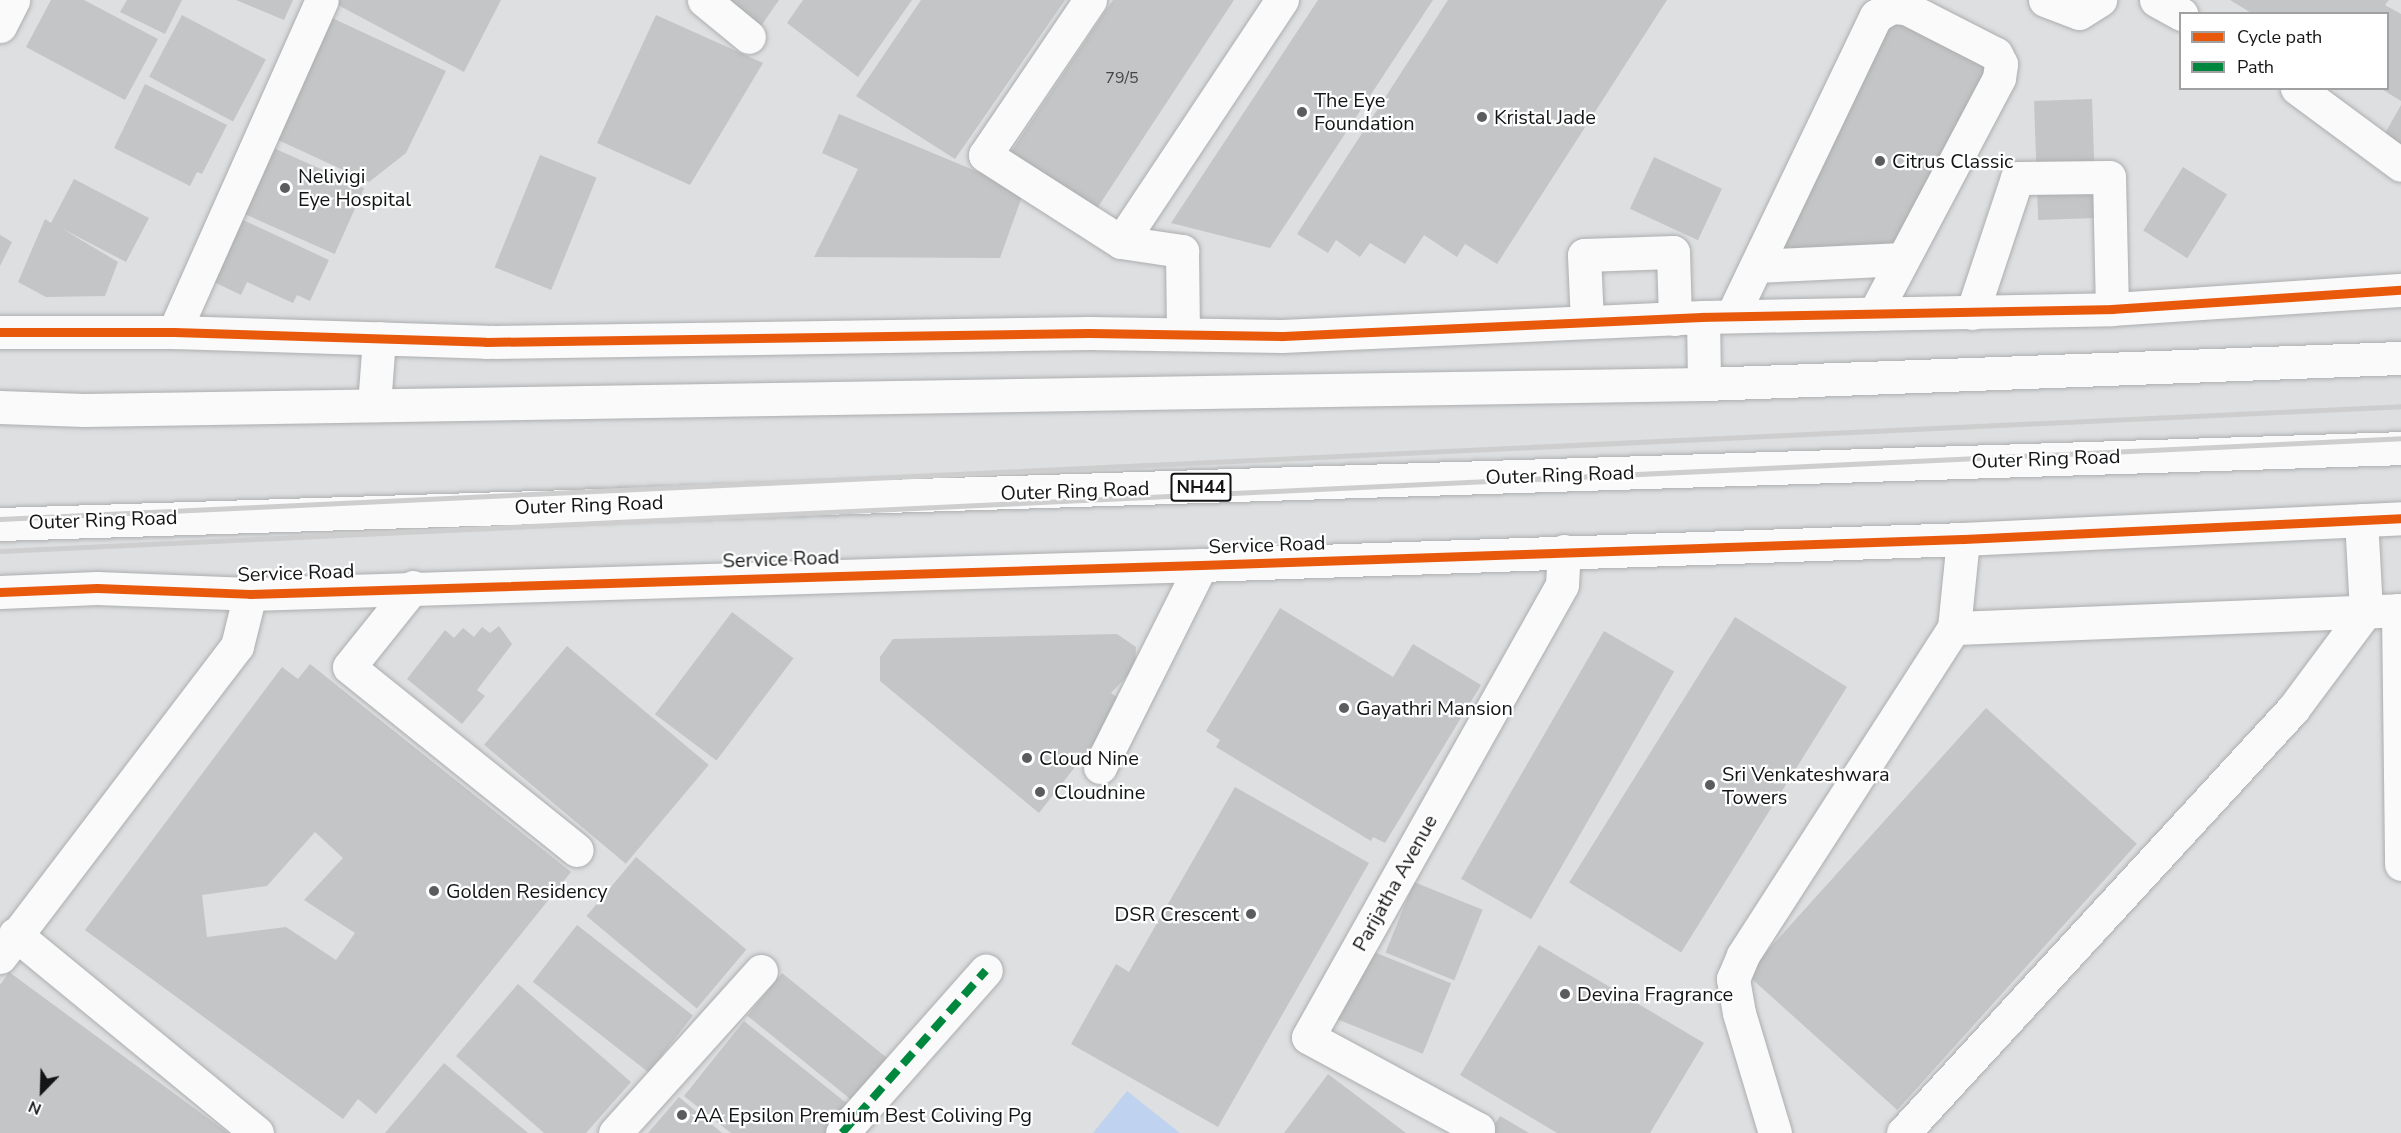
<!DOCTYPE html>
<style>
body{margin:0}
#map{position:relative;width:2401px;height:1133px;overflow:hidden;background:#dedfe1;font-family:"Nunito Sans",sans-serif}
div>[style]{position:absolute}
.green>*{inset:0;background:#bfd2ef}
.building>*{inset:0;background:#c4c5c6;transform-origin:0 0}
.roads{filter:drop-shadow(0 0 2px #acaeaf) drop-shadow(0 0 2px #acaeaf)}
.minor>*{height:33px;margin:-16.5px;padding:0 16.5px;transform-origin:16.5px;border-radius:16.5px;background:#fafafa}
.highway>*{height:33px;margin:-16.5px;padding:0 16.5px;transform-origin:16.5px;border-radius:16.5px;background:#fafafa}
.rail>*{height:4.5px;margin:-2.25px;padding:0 2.25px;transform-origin:2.25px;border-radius:2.25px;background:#cecece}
.quiet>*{height:8px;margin-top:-4px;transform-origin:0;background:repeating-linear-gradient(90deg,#00873e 0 15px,transparent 0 23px)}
.cycleway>*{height:9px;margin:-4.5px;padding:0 4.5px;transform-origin:4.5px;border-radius:4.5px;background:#e8590c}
.dots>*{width:16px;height:16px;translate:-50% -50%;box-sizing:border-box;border:3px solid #fff;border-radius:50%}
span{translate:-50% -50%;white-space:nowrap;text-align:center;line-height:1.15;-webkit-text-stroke:4.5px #fff;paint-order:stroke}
.number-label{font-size:16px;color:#434445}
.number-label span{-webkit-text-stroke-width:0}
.shield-label span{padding:2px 4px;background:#fff;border:2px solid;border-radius:4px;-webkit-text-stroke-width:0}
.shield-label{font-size:18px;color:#141516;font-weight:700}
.poi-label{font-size:20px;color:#141516}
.left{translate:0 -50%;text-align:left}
.right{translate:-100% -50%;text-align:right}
.street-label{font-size:20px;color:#141516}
.legend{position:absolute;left:2179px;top:12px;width:210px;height:78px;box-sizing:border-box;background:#fff;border:2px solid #a1a1a2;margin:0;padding:8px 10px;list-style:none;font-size:18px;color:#141516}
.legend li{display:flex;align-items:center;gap:12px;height:30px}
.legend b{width:30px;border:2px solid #a1a1a2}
.north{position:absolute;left:12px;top:1061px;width:60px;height:60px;-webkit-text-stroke:4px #fff;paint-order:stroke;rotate:203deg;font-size:16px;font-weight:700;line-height:24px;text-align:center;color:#141516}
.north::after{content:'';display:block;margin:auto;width:21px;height:27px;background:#141516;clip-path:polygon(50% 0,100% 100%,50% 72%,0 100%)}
</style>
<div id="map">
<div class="green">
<i style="clip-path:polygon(1127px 1091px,1180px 1133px,1093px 1133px)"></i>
</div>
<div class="building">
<i style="clip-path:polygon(51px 0,84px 0,158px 39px,125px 100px,26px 47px)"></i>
<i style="clip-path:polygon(127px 0,182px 0,165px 34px,120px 12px)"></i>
<i style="clip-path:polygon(236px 0,293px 0,284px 20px)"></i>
<i style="clip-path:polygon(338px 0,501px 0,464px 72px,336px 4px)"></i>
<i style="clip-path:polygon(723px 0,779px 0,761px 26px)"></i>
<i style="clip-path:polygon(803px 0,912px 0,858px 77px,787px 23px)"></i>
<i style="clip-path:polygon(921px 0,1065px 0,955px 159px,856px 96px)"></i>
<i style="clip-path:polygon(1113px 0,1234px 0,1094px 213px,1009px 155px)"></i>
<i style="clip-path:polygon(1318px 0,1433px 0,1270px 248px,1171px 223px)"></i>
<i style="clip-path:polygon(1448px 0,1667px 0,1497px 264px,1465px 244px,1457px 257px,1424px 235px,1405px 264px,1370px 243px,1360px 257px,1336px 240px,1328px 253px,1297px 234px)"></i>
<i style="clip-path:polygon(2230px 0,2389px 0,2385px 5px,2401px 14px,2401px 101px,2380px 88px,2388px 88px,2388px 14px,2253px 14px)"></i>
<i style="left:182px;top:15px;width:95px;height:70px;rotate:28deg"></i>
<i style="clip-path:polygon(656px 15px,763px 63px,690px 185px,597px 143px)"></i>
<i style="clip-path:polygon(1893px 16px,1990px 68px,1890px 254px,1771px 260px)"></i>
<i style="clip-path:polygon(330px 17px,446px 71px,406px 153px,369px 182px,276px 139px)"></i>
<i style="clip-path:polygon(145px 84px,227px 125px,202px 174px,197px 172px,190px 186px,114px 148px)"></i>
<i style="left:2092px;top:99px;width:119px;height:58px;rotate:88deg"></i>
<i style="clip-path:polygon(2401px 105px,2401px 145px,2384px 135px)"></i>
<i style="clip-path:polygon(839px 114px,1024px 191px,1000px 258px,814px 257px,858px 169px,822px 153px)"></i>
<i style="left:269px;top:146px;width:104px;height:72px;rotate:24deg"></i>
<i style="left:540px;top:155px;width:61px;height:121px;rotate:22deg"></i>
<i style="left:1654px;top:157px;width:75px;height:57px;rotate:25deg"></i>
<i style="left:2183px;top:167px;width:52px;height:75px;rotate:32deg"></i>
<i style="clip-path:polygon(74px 179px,149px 218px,126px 262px,61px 228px,118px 262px,105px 296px,46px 297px,18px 282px,45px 219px,51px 223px)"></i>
<i style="clip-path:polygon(241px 219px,329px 260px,310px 301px,297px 295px,293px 303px,247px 282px,241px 295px,212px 281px)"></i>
<i style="clip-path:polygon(0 235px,12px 242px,0 266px)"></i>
<i style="clip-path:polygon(1280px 608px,1393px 677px,1413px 644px,1481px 685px,1385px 843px,1373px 837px,1371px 841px,1216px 747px,1220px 740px,1206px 731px)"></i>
<i style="left:732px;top:612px;width:77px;height:128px;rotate:37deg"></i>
<i style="left:1735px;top:617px;width:132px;height:313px;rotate:32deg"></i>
<i style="clip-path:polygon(499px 626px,512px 644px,477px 690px,485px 696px,462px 724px,407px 679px,445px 630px,454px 638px,463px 628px,474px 637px,482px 627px,490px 633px)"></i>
<i style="left:1604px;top:631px;width:81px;height:286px;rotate:30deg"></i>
<i style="clip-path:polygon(1117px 634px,1136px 647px,1135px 668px,1111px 693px,1125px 703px,1039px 813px,880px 681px,880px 657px,893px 639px)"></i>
<i style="left:567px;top:646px;width:185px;height:129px;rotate:40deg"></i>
<i style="clip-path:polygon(evenodd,310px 664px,571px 872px,376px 1114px,358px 1099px,343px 1119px,85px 930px,282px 667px,298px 679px,310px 664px,315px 832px,343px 858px,304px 900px,355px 933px,336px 960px,286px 927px,207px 937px,202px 895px,267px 886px,315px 832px)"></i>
<i style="left:1986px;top:708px;width:203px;height:358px;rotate:42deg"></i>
<i style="clip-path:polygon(1235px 787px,1369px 863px,1218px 1127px,1071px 1044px,1116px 964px,1129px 972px)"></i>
<i style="left:636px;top:857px;width:144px;height:77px;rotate:40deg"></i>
<i style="left:1414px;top:882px;width:74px;height:76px;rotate:22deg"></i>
<i style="left:577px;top:925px;width:147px;height:72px;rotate:38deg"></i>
<i style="clip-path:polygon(1539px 945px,1704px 1043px,1650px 1133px,1557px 1133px,1460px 1075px)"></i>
<i style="left:1364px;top:948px;width:94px;height:76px;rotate:22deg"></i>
<i style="clip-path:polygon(9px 972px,228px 1133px,0 1133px,0 985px)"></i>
<i style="left:782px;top:973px;width:140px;height:55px;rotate:39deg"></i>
<i style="clip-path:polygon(518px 984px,631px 1082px,586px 1133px,544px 1133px,456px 1056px)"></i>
<i style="clip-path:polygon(744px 1021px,850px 1106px,828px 1133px,731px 1133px,684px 1096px)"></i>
<i style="clip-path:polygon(444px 1063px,528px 1133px,385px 1133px)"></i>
<i style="clip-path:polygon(1328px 1074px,1406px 1133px,1284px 1133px)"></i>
<i style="clip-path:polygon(679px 1097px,722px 1133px,648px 1133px)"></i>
<i style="clip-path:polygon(1500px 1116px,1529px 1133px,1489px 1133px)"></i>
</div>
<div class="roads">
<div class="minor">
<i style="left:704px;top:0;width:58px;rotate:39.4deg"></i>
<i style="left:1090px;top:0;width:187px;rotate:124.1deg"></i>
<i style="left:985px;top:155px;width:161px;rotate:32.6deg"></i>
<i style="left:1121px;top:242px;width:291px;rotate:-56.4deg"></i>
<i style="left:2045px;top:0;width:36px;rotate:21deg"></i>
<i style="left:2079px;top:13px;width:25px;rotate:-32deg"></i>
<i style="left:2156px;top:0;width:29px;rotate:29deg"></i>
<i style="left:0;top:26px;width:29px;rotate:-63deg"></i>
<i style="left:2297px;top:88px;width:129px;rotate:36.5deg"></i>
<i style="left:1121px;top:242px;width:62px;rotate:8.4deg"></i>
<i style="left:1182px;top:251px;width:82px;rotate:89.3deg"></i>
<i style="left:1756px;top:266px;width:147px;rotate:-2.7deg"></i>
<i style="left:1972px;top:313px;width:142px;rotate:-71.6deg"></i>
<i style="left:2017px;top:178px;width:92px;rotate:-0.6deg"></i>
<i style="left:2109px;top:177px;width:132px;rotate:88.7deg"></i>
<i style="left:1732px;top:316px;width:333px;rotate:-64.4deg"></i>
<i style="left:1876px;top:16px;width:17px;rotate:-31deg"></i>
<i style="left:1891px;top:7px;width:15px;rotate:4deg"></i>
<i style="left:1906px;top:8px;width:101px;rotate:27.1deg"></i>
<i style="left:1996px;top:54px;width:11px;rotate:63deg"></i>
<i style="left:2001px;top:64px;width:14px;rotate:98deg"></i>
<i style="left:1999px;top:78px;width:267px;rotate:117.9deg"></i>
<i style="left:1587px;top:322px;width:67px;rotate:-92.6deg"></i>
<i style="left:1584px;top:255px;width:89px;rotate:-1.9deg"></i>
<i style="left:1673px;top:252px;width:67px;rotate:88.3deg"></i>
<i style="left:0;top:332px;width:174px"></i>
<i style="left:174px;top:332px;width:312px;rotate:1.8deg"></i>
<i style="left:486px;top:342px;width:603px;rotate:-0.86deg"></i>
<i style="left:1089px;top:333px;width:193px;rotate:0.9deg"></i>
<i style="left:1282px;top:336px;width:421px;rotate:-2.6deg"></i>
<i style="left:1703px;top:317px;width:409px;rotate:-1.1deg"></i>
<i style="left:2112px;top:309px;width:290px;rotate:-3.8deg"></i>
<i style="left:174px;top:332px;width:363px;rotate:-66deg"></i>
<i style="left:413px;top:587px;width:102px;rotate:128.7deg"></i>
<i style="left:349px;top:667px;width:292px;rotate:38.8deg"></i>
<i style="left:0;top:592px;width:97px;rotate:-2.4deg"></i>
<i style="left:97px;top:588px;width:153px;rotate:2.2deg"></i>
<i style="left:250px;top:594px;width:951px;rotate:-1.75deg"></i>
<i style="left:1201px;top:565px;width:762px;rotate:-1.95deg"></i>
<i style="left:1963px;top:539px;width:439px;rotate:-2.7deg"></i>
<i style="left:2398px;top:610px;width:254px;rotate:89.3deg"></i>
<i style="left:1954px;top:628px;width:447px;rotate:-2.3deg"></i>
<i style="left:1100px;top:767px;width:226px;rotate:-63.4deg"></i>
<i style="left:15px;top:934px;width:313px;rotate:39.4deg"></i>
<i style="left:0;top:957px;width:391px;rotate:-52.7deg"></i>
<i style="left:237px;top:646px;width:54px;rotate:-76deg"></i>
<i style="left:615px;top:1133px;width:218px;rotate:-48deg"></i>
<i style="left:842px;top:1133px;width:217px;rotate:-48.5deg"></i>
<i style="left:1475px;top:1133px;width:5px;rotate:-53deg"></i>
<i style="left:1478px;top:1129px;width:193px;rotate:-151.6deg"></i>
<i style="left:1308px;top:1037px;width:518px;rotate:-60.67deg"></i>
<i style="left:1562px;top:585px;width:34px;rotate:-87deg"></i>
<i style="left:1775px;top:1133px;width:125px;rotate:-106.7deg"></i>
<i style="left:1739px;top:1013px;width:35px;rotate:-100deg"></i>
<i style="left:1733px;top:979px;width:26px;rotate:-67deg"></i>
<i style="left:1743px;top:955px;width:389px;rotate:-57.2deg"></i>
<i style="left:1954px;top:628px;width:89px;rotate:-84.2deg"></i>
<i style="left:1903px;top:1133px;width:576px;rotate:-47.39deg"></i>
<i style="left:2293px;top:709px;width:122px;rotate:-53.3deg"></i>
<i style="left:2366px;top:611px;width:91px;rotate:-93.1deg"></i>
</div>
<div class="highway">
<i style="left:1703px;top:317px;width:67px;rotate:89.1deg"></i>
<i style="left:374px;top:405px;width:67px;rotate:-85.7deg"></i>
<i style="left:0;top:407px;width:84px;rotate:2deg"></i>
<i style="left:84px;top:410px;width:1620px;rotate:-0.92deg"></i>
<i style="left:1704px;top:384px;width:697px;rotate:-2.14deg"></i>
<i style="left:0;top:524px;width:2402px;rotate:-1.81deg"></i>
</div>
</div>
<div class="rail">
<i style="left:0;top:519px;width:2404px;rotate:-2.69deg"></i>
<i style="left:0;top:551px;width:2404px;rotate:-2.69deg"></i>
</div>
<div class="quiet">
<i style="left:842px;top:1133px;width:217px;rotate:-48.5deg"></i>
</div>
<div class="cycleway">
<i style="left:0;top:332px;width:174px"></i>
<i style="left:174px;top:332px;width:312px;rotate:1.8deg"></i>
<i style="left:486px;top:342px;width:603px;rotate:-0.86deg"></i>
<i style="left:1089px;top:333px;width:193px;rotate:0.9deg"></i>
<i style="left:1282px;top:336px;width:421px;rotate:-2.6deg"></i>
<i style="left:1703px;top:317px;width:409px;rotate:-1.1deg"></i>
<i style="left:2112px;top:309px;width:290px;rotate:-3.8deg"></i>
<i style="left:0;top:592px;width:97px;rotate:-2.4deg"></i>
<i style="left:97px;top:588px;width:153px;rotate:2.2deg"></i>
<i style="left:250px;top:594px;width:951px;rotate:-1.75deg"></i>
<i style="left:1201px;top:565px;width:762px;rotate:-1.95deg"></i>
<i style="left:1963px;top:539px;width:439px;rotate:-2.7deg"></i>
</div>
<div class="dots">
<i style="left:1302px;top:112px;background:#5b5c5d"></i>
<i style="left:1482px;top:117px;background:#5b5c5d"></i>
<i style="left:1880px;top:161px;background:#5b5c5d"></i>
<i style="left:285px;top:188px;background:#5b5c5d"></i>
<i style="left:1344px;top:708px;background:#5b5c5d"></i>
<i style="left:1027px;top:758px;background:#5b5c5d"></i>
<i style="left:1710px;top:785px;background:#5b5c5d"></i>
<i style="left:1040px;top:792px;background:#5b5c5d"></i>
<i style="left:434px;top:891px;background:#5b5c5d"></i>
<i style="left:1251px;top:914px;background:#5b5c5d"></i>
<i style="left:1565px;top:994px;background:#5b5c5d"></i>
<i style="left:682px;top:1115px;background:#5b5c5d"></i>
</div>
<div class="number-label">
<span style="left:1122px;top:78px">79/5</span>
</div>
<div class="shield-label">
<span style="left:1201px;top:487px">NH44</span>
</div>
<div class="poi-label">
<span class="left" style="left:1314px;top:112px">The Eye<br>Foundation</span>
<span class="left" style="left:1494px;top:117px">Kristal Jade</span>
<span class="left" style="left:1892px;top:161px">Citrus Classic</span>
<span class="left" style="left:298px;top:188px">Nelivigi<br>Eye Hospital</span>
<span class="left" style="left:1356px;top:708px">Gayathri Mansion</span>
<span class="left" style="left:1039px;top:758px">Cloud Nine</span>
<span class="left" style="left:1722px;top:786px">Sri Venkateshwara<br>Towers</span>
<span class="left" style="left:1054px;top:792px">Cloudnine</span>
<span class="left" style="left:446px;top:891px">Golden Residency</span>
<span class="right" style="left:1239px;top:914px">DSR Crescent</span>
<span class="left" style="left:1577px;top:994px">Devina Fragrance</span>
<span class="left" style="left:694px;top:1115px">AA Epsilon Premium Best Coliving Pg</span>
</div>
<div class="street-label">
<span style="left:2046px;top:459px;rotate:-2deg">Outer Ring Road</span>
<span style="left:1560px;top:475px;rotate:-2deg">Outer Ring Road</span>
<span style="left:1075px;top:491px;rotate:-2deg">Outer Ring Road</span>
<span style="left:589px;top:505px;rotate:-2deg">Outer Ring Road</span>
<span style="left:103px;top:520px;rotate:-2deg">Outer Ring Road</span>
<span style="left:1267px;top:545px;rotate:-2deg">Service Road</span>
<span style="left:781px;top:559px;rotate:-2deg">Service Road</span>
<span style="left:296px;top:573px;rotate:-2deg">Service Road</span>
<span style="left:1395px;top:883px;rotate:-61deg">Parijatha Avenue</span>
</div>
<ul class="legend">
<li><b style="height:8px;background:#e8590c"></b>Cycle path</li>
<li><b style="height:8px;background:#00873e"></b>Path</li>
</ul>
<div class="north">N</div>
</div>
